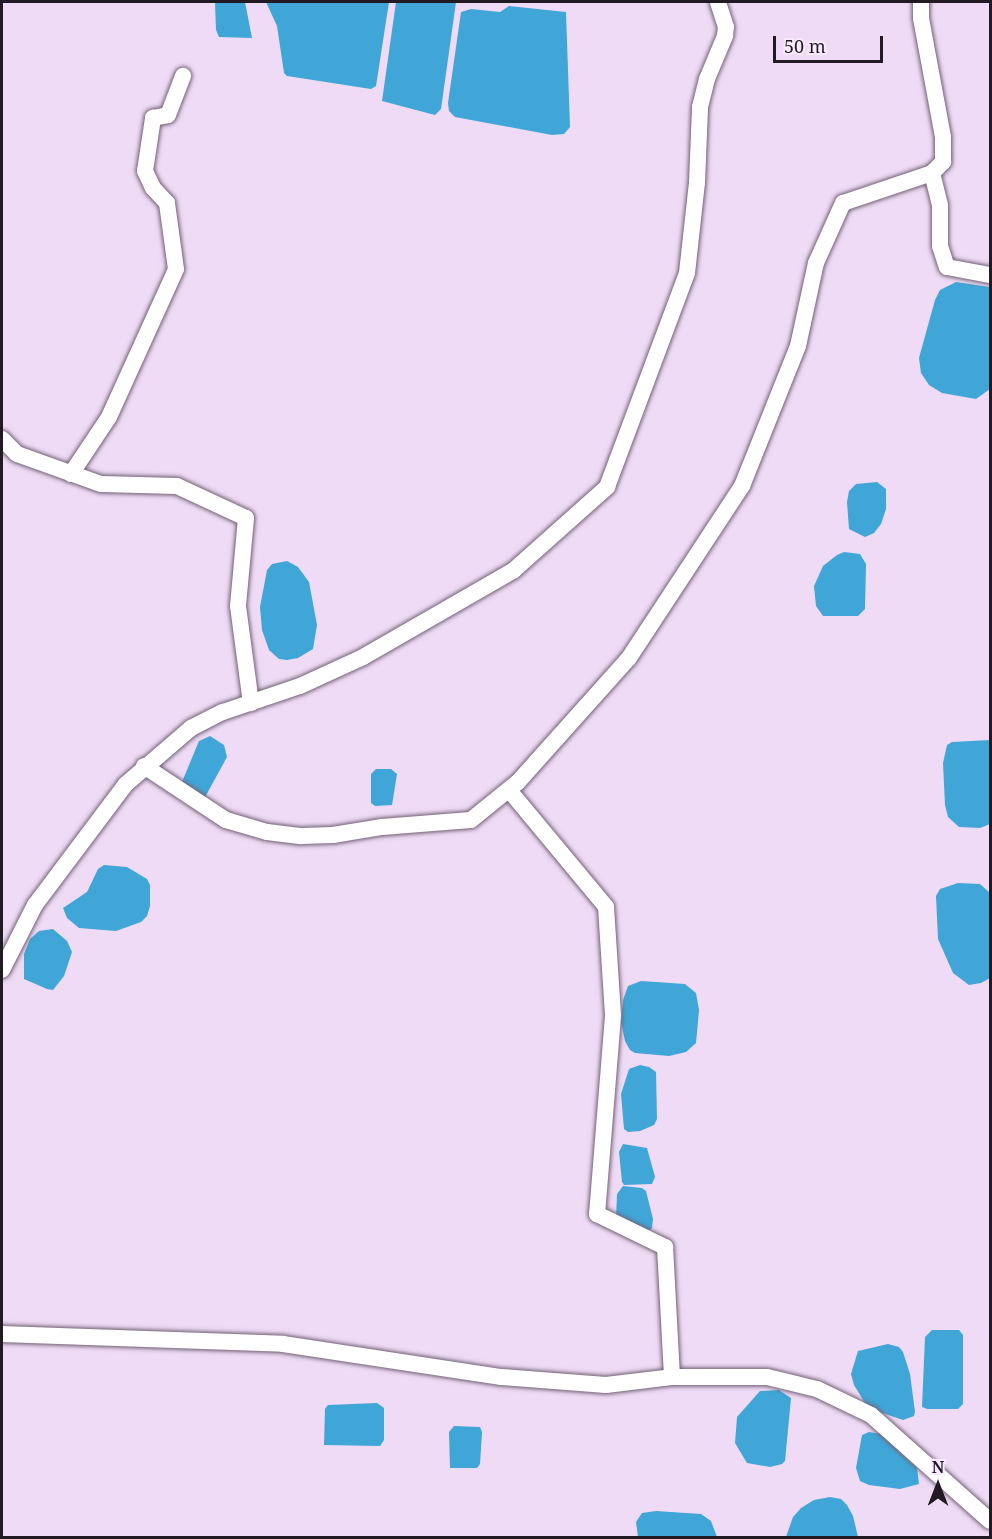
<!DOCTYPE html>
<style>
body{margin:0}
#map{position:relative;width:992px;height:1539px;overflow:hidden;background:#efdbf5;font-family:"Noto Serif",serif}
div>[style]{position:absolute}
.water>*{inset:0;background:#40a6d7}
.roads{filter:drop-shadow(0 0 2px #726177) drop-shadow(0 0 2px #726177)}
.minor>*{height:16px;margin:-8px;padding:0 8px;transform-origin:8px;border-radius:8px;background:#fff}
span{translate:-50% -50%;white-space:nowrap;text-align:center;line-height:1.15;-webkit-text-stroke:5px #faeaff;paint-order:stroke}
.frame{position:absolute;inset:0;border:3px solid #211a23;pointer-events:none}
.north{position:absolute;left:908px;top:1455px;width:60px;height:60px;-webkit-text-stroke:4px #faeaff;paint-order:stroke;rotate:0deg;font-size:16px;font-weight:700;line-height:24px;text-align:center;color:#211a23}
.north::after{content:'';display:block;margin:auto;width:21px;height:27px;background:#211a23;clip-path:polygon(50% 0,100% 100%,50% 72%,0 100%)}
.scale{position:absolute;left:773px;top:36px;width:110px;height:27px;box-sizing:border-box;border:3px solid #211a23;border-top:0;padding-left:8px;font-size:18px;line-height:21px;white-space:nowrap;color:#211a23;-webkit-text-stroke:4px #faeaff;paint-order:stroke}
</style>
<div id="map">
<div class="water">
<i style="clip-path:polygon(215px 2px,245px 2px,252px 38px,219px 37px,216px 30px)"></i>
<i style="clip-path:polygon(266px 2px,389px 2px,376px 86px,371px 89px,287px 76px,284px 73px,277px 26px)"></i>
<i style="clip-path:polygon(396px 2px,456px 2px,441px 109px,435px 115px,382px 101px)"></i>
<i style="clip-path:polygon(509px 6px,566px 12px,570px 127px,564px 134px,552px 135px,455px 117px,449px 111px,448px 103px,461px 12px,471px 9px,500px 12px)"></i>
<i style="clip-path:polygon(956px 282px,990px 287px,990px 389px,976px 399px,942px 393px,929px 385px,921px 373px,919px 358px,935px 300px,940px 290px)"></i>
<i style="clip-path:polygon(877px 482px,886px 489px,886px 509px,881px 524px,874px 533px,865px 537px,849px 529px,847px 502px,849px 491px,856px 484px)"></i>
<i style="clip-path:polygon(844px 552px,860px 554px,866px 564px,865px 609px,858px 616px,823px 616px,816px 606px,814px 586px,823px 566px,837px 555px)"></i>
<i style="clip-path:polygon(287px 561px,298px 567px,309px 582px,317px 625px,313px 649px,298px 658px,287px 660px,279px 659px,269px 650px,262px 630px,260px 607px,267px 570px,272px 564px)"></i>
<i style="clip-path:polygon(210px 736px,224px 745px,227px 757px,204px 799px,182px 782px,199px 741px)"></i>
<i style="clip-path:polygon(990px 740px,990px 824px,980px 828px,959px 827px,948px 817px,945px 805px,943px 763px,947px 745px,952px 742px)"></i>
<i style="clip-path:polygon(376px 769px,391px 769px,397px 774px,392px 805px,375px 806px,371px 803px,371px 774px)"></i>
<i style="clip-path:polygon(104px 865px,127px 867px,147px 879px,150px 885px,150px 906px,147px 916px,141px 922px,116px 931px,79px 928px,67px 918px,63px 908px,87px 892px,98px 869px)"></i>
<i style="clip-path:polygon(958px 883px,980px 884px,990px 893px,990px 978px,981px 983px,969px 985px,953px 973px,938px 939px,936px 896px,940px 889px)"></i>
<i style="clip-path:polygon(53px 929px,67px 941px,72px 952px,64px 976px,53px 990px,47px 989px,24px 979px,24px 954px,30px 939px,39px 931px)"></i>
<i style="clip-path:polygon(641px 981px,685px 984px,696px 993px,699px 1010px,696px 1043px,686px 1052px,669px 1056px,635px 1053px,630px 1050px,625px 1041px,621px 1022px,623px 1000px,628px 986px)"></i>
<i style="clip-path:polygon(640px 1065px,649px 1067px,656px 1072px,657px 1119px,654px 1125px,640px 1131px,628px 1132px,624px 1129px,621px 1094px,629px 1069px)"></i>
<i style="clip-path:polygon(623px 1144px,647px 1148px,655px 1177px,652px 1184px,624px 1185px,622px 1182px,619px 1152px)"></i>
<i style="clip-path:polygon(623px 1186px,642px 1188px,646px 1191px,653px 1219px,652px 1228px,649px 1231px,616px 1219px,617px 1194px)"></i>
<i style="clip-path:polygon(932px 1330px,959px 1330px,963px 1335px,963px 1404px,958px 1409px,927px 1409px,922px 1407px,925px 1337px)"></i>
<i style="clip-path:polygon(888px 1344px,899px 1347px,903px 1352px,910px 1374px,915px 1412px,914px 1416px,903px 1420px,868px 1408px,854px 1385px,851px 1374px,858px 1351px)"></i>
<i style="clip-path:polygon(779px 1390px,791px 1398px,785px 1461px,782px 1464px,770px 1467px,747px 1463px,735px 1443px,737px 1417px,760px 1391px)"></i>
<i style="clip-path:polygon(377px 1403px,384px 1408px,384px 1440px,380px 1446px,324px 1445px,325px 1409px,328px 1405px)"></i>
<i style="clip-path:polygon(454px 1426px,480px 1427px,482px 1432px,480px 1464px,477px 1468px,450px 1468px,449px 1432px)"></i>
<i style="clip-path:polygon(869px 1432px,881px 1434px,917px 1468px,919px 1484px,900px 1489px,869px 1485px,860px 1481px,856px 1468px,862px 1435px)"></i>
<i style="clip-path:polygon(830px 1497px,841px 1499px,847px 1505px,853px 1516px,858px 1537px,786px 1537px,793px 1517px,801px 1508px,814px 1500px)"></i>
<i style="clip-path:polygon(656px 1511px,701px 1514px,711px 1521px,717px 1537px,638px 1537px,636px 1522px,642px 1513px)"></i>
</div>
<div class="roads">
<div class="minor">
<i style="left:932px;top:173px;width:34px;rotate:76deg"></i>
<i style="left:940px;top:206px;width:40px;rotate:90deg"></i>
<i style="left:940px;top:246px;width:22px;rotate:72deg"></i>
<i style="left:947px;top:267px;width:44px;rotate:10.5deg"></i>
<i style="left:2px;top:439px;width:21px;rotate:45deg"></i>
<i style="left:17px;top:454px;width:89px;rotate:19.7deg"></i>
<i style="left:101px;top:484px;width:76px;rotate:1.5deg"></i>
<i style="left:177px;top:486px;width:76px;rotate:24.9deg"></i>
<i style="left:246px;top:518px;width:88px;rotate:95.2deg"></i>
<i style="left:238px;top:606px;width:98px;rotate:82.4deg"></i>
<i style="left:71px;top:474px;width:69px;rotate:-56.3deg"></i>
<i style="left:109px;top:417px;width:162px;rotate:-65.6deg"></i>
<i style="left:176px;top:269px;width:67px;rotate:-97.8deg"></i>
<i style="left:167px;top:203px;width:21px;rotate:-133deg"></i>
<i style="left:153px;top:188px;width:19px;rotate:-115deg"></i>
<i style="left:145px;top:171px;width:54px;rotate:-81.4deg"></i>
<i style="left:153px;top:118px;width:15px;rotate:-11deg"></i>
<i style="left:168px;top:115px;width:42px;rotate:-69deg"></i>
<i style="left:144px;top:766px;width:98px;rotate:33.4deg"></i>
<i style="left:226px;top:820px;width:43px;rotate:16.3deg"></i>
<i style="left:267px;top:832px;width:35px;rotate:7deg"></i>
<i style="left:302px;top:836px;width:31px;rotate:-2deg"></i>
<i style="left:333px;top:835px;width:50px;rotate:-9.3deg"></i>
<i style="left:382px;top:827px;width:89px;rotate:-4.5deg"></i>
<i style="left:471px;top:820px;width:60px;rotate:-39deg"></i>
<i style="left:518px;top:782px;width:166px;rotate:-48.2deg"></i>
<i style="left:629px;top:658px;width:206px;rotate:-56.7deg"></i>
<i style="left:742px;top:486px;width:151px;rotate:-68.2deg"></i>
<i style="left:798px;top:346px;width:85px;rotate:-77.8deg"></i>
<i style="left:816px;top:263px;width:66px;rotate:-65.8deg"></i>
<i style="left:843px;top:203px;width:94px;rotate:-18.6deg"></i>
<i style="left:932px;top:173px;width:16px;rotate:-45deg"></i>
<i style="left:943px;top:162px;width:25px;rotate:-90deg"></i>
<i style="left:943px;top:137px;width:121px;rotate:-100.5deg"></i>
<i style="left:921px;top:18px;width:16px;rotate:-90deg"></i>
<i style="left:509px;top:790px;width:152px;rotate:50.3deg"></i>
<i style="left:606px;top:907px;width:109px;rotate:86.3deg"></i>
<i style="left:613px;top:1016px;width:199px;rotate:94.6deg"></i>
<i style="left:597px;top:1214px;width:76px;rotate:25.9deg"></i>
<i style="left:665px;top:1247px;width:130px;rotate:86.9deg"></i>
<i style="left:2px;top:970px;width:73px;rotate:-63.1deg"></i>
<i style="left:35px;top:905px;width:151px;rotate:-53.1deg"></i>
<i style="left:126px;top:784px;width:86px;rotate:-40.7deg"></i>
<i style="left:191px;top:728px;width:36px;rotate:-27deg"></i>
<i style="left:223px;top:712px;width:81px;rotate:-18.7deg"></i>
<i style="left:300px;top:686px;width:69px;rotate:-24.7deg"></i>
<i style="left:363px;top:657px;width:174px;rotate:-29.9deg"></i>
<i style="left:514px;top:570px;width:125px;rotate:-41.7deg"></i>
<i style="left:607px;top:487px;width:228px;rotate:-69.5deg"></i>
<i style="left:687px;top:273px;width:91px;rotate:-83.7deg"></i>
<i style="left:697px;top:183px;width:76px;rotate:-87.7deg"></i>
<i style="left:700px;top:107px;width:29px;rotate:-76deg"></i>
<i style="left:707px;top:79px;width:47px;rotate:-67.3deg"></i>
<i style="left:725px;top:36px;width:9px;rotate:-84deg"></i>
<i style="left:726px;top:27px;width:26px;rotate:-108deg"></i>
<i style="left:2px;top:1334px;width:281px;rotate:2deg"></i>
<i style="left:283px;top:1344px;width:221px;rotate:8.6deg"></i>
<i style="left:502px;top:1377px;width:104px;rotate:4.4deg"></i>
<i style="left:606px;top:1385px;width:66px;rotate:-6.9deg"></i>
<i style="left:672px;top:1377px;width:95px"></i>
<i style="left:767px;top:1377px;width:51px;rotate:13.5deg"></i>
<i style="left:817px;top:1389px;width:60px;rotate:25.7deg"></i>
<i style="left:871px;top:1415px;width:159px;rotate:41.7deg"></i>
</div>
</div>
<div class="frame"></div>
<div class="north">N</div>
<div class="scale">50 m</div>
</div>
